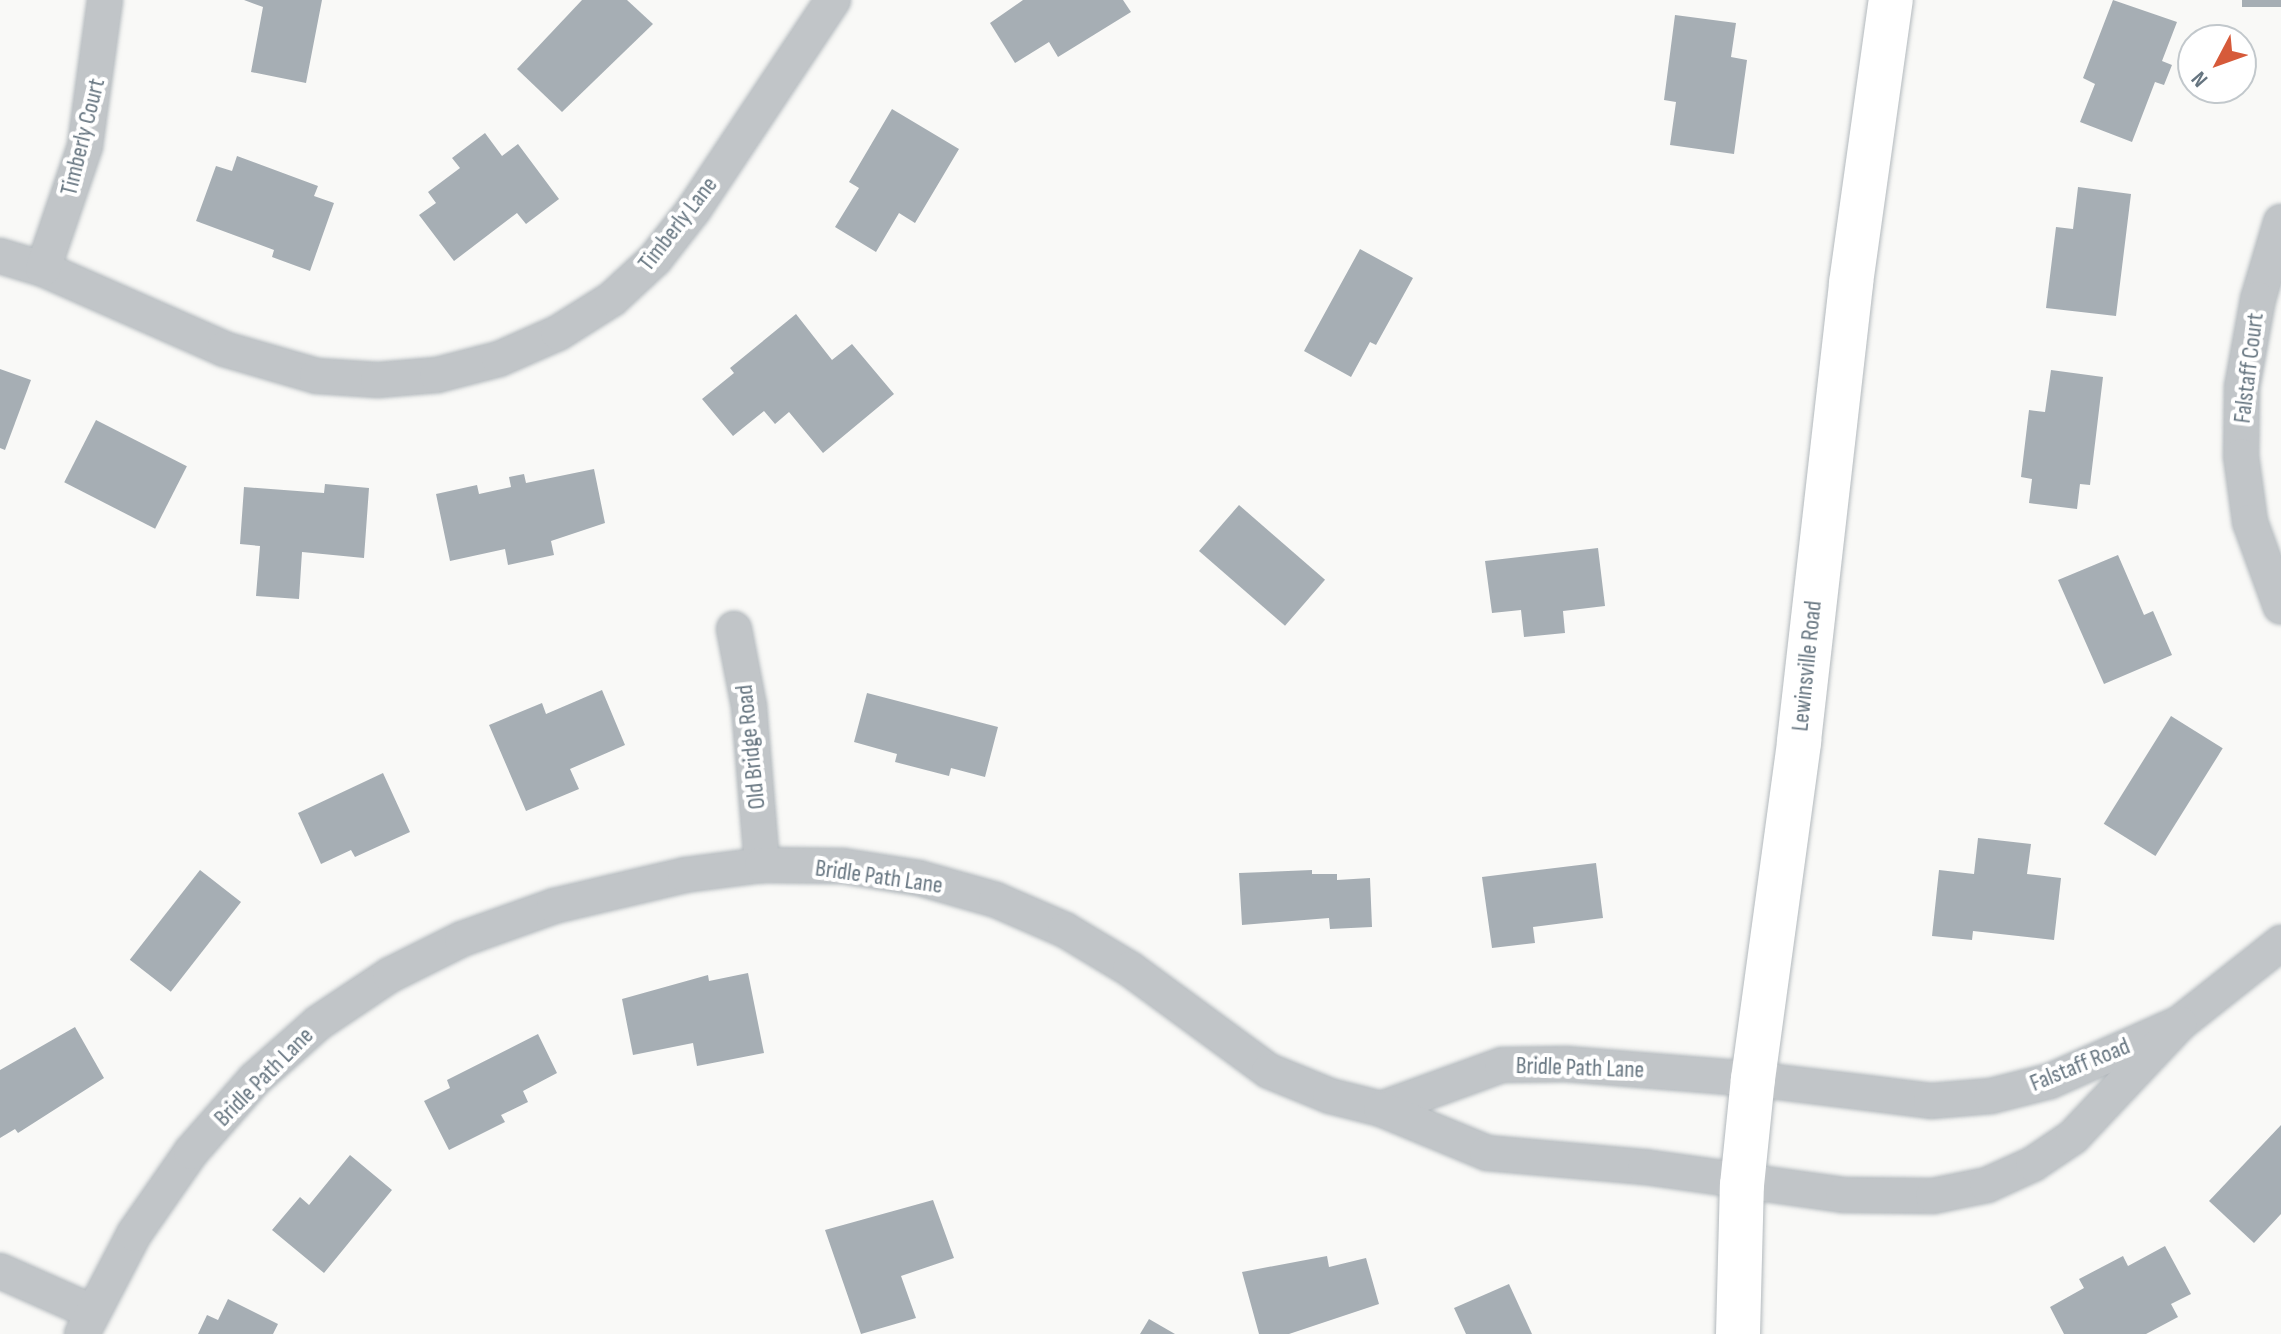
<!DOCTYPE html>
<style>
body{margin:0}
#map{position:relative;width:2281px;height:1334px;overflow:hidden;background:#f9f9f7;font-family:"Sofia Sans Condensed",sans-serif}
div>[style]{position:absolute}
.building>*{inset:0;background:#a6aeb4;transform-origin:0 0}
.roads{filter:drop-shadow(0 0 2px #b3b9bd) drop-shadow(0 0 2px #b3b9bd)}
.minor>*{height:34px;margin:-17px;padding:0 17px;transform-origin:17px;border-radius:17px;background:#c1c5c8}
.secondary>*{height:44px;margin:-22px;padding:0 22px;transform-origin:22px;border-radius:22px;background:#fff}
span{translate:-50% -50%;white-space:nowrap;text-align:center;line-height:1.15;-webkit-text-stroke:8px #fff;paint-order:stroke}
.street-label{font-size:24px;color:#667580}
.north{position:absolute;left:2177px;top:24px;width:80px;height:80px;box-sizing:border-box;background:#fff;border:2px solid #c2c8cc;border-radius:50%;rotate:229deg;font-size:22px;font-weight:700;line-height:32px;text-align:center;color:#667580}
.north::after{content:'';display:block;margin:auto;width:28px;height:36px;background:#d65a3a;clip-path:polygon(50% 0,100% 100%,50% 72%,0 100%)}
</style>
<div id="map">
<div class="building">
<i style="clip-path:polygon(244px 0,322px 0,306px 83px,251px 72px,263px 7px)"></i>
<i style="clip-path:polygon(582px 0,627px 0,653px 24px,562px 112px,517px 69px)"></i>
<i style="clip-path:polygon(1023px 0,1123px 0,1131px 12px,1058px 57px,1049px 42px,1015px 63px,990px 23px)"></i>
<i style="clip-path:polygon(2113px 0,2177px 22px,2162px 61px,2172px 65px,2164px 85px,2155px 82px,2132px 142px,2080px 122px,2095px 84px,2083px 78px)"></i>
<i style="left:2242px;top:0;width:39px;height:7px"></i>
<i style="clip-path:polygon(1675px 15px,1736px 23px,1731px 57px,1747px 60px,1734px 154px,1670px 145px,1676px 102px,1664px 100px)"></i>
<i style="clip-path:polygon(892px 109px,959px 149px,915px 223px,899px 213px,876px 252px,835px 227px,859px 188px,849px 182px)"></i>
<i style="clip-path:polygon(485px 133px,502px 156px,518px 144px,559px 199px,526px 224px,517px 213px,454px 261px,419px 215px,436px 203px,428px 192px,460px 168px,452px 158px)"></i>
<i style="clip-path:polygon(237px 156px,318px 186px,314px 196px,334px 203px,310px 271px,272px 257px,274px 250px,196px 221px,216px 166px,232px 171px)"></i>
<i style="clip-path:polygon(2078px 187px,2131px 194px,2116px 316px,2046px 308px,2056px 227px,2073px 229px)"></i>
<i style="clip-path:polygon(1360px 249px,1413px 278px,1376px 345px,1370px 342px,1351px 377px,1304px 351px)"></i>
<i style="clip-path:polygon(796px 314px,832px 360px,852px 344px,894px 394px,823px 453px,789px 412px,775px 424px,764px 411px,733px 436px,702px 399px,734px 373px,730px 368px)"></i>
<i style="clip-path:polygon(0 369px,31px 380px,5px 450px,0 448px)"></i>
<i style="clip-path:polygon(2051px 370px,2103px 377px,2090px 485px,2080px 484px,2077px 509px,2029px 503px,2032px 479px,2021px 477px,2029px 410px,2045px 412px)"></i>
<i style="left:96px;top:420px;width:102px;height:70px;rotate:27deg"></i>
<i style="clip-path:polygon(594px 469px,605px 523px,551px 541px,554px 555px,508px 565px,505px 549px,450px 561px,436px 494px,477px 485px,479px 494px,511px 487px,509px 477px,524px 474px,526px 483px)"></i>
<i style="clip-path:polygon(325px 484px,369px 488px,364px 558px,302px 552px,299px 599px,256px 596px,260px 546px,240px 544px,244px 487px,324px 493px)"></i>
<i style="left:1239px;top:505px;width:114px;height:61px;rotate:41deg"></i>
<i style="clip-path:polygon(1598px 548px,1605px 606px,1563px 611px,1565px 633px,1524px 637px,1521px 610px,1492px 613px,1485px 561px)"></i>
<i style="clip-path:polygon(2118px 555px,2144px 615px,2153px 611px,2172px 655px,2104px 684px,2058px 580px)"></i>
<i style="clip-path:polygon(602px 690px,625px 745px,570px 769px,579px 789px,526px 811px,489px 725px,542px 703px,546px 714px)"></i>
<i style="clip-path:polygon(867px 693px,998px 727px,985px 777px,951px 768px,949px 776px,895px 762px,897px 754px,854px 742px)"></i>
<i style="left:2171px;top:716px;width:61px;height:127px;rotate:32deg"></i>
<i style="clip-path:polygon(383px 773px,410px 832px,355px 857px,351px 850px,321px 864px,298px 813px)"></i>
<i style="clip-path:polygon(1978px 838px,2031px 844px,2027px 874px,2061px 878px,2054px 940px,1973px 931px,1972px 940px,1932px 936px,1939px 870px,1974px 874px)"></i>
<i style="clip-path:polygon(1596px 863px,1603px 918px,1533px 927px,1535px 943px,1492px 948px,1482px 877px)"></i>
<i style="left:200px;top:870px;width:52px;height:114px;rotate:38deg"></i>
<i style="clip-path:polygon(1312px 870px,1312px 874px,1337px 874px,1337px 880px,1370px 878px,1372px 927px,1330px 929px,1329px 918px,1242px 925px,1239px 873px)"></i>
<i style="clip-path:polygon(748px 973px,764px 1053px,697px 1066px,693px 1043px,633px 1055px,622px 999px,708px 975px,709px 981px)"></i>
<i style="clip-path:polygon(75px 1027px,104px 1078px,18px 1133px,15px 1129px,0 1138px,0 1070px)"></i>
<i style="clip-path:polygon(538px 1034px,557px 1073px,523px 1091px,528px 1102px,501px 1115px,505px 1122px,449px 1150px,424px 1101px,450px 1088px,447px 1080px)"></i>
<i style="clip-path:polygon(2281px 1125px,2281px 1214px,2254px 1243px,2209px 1201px)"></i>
<i style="clip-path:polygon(350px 1155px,392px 1190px,324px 1273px,272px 1230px,300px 1197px,309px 1205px)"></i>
<i style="clip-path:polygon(933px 1200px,954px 1258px,901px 1276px,916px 1318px,861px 1334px,825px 1230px)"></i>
<i style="clip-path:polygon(2165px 1246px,2191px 1294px,2171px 1304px,2178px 1317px,2146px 1334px,2064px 1334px,2050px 1307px,2084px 1288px,2079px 1279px,2123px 1256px,2128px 1266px)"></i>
<i style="clip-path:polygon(1327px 1256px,1329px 1267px,1366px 1258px,1379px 1304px,1289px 1334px,1259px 1334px,1242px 1272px)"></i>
<i style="clip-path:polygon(1509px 1284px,1532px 1334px,1466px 1334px,1454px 1308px)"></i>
<i style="clip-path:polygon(228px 1299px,278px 1324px,273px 1334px,198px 1334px,207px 1315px,218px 1320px)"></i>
<i style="clip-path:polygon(1149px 1319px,1175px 1334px,1140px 1334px)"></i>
</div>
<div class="roads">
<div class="minor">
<i style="left:2281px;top:222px;width:80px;rotate:106.6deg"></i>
<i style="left:2258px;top:299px;width:89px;rotate:100.3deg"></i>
<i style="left:2242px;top:387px;width:69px;rotate:90.8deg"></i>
<i style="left:2241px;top:456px;width:67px;rotate:82.2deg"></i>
<i style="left:2250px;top:522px;width:90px;rotate:70deg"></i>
<i style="left:0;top:256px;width:45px;rotate:16.8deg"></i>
<i style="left:43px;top:269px;width:198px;rotate:23.8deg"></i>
<i style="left:224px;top:349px;width:97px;rotate:16.2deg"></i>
<i style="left:317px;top:376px;width:61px;rotate:3.8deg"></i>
<i style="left:378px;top:380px;width:59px;rotate:-4.8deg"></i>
<i style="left:437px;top:375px;width:64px;rotate:-14.5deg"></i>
<i style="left:499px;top:359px;width:64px;rotate:-23.8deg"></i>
<i style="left:558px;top:333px;width:64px;rotate:-32.2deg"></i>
<i style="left:612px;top:299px;width:59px;rotate:-42.9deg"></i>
<i style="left:655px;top:259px;width:63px;rotate:-52deg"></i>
<i style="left:694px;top:209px;width:251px;rotate:-56.4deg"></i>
<i style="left:43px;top:269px;width:130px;rotate:-71.1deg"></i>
<i style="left:85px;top:146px;width:147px;rotate:-82.2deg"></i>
<i style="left:734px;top:629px;width:78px;rotate:79deg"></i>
<i style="left:749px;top:706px;width:160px;rotate:85.3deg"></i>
<i style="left:1381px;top:1109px;width:129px;rotate:-20deg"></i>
<i style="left:1502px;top:1065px;width:64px;rotate:-0.9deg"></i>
<i style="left:1566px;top:1064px;width:188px;rotate:4.6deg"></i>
<i style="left:1753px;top:1079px;width:179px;rotate:7deg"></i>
<i style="left:1931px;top:1101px;width:60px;rotate:-4.8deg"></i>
<i style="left:1991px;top:1096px;width:61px;rotate:-14.3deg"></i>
<i style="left:2050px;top:1081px;width:142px;rotate:-24deg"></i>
<i style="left:2180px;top:1023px;width:129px;rotate:-38.4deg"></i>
<i style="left:0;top:1271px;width:101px;rotate:24deg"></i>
<i style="left:82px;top:1334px;width:113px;rotate:-62.5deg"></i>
<i style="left:134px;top:1234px;width:100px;rotate:-55.2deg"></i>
<i style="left:191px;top:1152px;width:97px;rotate:-48.8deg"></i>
<i style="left:255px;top:1079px;width:84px;rotate:-41.6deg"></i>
<i style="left:318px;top:1023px;width:87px;rotate:-33.7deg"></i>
<i style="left:390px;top:975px;width:80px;rotate:-26.6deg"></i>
<i style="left:462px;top:939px;width:98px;rotate:-19.7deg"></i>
<i style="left:554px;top:906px;width:135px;rotate:-13.3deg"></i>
<i style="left:685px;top:875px;width:78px;rotate:-7.4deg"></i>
<i style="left:762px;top:865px;width:81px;rotate:0.7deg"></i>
<i style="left:843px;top:866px;width:77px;rotate:9deg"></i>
<i style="left:919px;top:878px;width:80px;rotate:15.9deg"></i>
<i style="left:996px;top:900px;width:75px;rotate:23.5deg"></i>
<i style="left:1065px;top:930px;width:76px;rotate:31deg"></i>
<i style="left:1130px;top:969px;width:172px;rotate:36.3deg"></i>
<i style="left:1269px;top:1071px;width:66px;rotate:22.3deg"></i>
<i style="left:1330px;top:1096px;width:53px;rotate:14.3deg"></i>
<i style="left:1381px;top:1109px;width:115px;rotate:22.5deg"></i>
<i style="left:1487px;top:1153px;width:159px;rotate:5.1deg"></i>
<i style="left:1645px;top:1167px;width:200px;rotate:8deg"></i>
<i style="left:1843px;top:1195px;width:90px;rotate:0.6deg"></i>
<i style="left:1933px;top:1196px;width:55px;rotate:-11.5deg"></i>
<i style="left:1987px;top:1185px;width:51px;rotate:-24.5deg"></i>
<i style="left:2033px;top:1164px;width:48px;rotate:-34deg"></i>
<i style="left:2073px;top:1137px;width:156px;rotate:-46.8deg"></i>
</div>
<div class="secondary">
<i style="left:1738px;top:1334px;width:149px;rotate:-88.5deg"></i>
<i style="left:1742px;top:1185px;width:107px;rotate:-84.1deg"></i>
<i style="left:1753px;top:1079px;width:341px;rotate:-82.2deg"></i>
<i style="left:1799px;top:741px;width:461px;rotate:-83.5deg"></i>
<i style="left:1851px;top:283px;width:286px;rotate:-82deg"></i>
</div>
</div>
<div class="street-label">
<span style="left:83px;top:137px;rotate:-76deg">Timberly Court</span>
<span style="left:678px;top:224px;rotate:-52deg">Timberly Lane</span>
<span style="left:2249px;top:368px;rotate:-83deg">Falstaff Court</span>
<span style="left:1807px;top:666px;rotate:-84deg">Lewinsville Road</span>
<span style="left:751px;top:747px;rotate:-96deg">Old Bridge Road</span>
<span style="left:879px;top:877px;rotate:8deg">Bridle Path Lane</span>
<span style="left:2080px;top:1065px;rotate:-22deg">Falstaff Road</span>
<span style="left:1580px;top:1068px;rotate:2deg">Bridle Path Lane</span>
<span style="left:264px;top:1077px;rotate:-45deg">Bridle Path Lane</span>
</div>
<div class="north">N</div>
</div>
